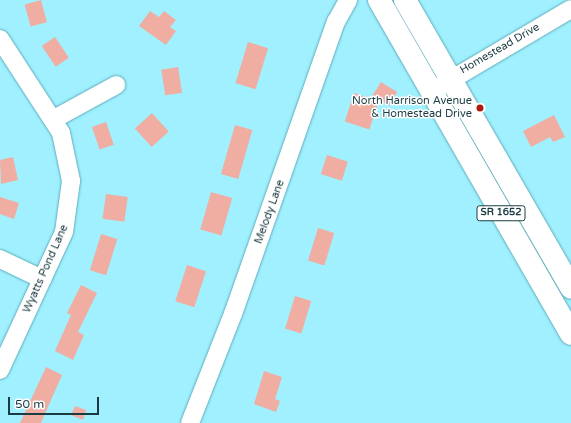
<!DOCTYPE html>
<style>
body{margin:0}
#map{position:relative;width:571px;height:423px;overflow:hidden;background:#a0f0ff;font-family:"Varela Round",sans-serif}
div>[style]{position:absolute}
.building>*{inset:0;background:#f0ada2;transform-origin:0 0}
.roads{filter:drop-shadow(0 0 1px #5dacba) drop-shadow(0 0 1px #5dacba)}
.minor>*{height:18px;margin:-9px;padding:0 9px;transform-origin:9px;border-radius:9px;background:#fff}
.major>*{height:22px;margin:-11px;padding:0 11px;transform-origin:11px;border-radius:11px;background:#fff}
.dots>*{width:11px;height:11px;translate:-50% -50%;box-sizing:border-box;border:2px solid #fff;border-radius:50%}
span{translate:-50% -50%;white-space:nowrap;text-align:center;line-height:1.15;-webkit-text-stroke:3px #fff;paint-order:stroke}
.shield-label span{padding:1px 3px;background:#fff;border:1px solid;border-radius:3px;-webkit-text-stroke-width:0}
.shield-label{font-size:10px;color:#1a3b41;font-weight:700}
.street-label{font-size:11px;color:#1a3b41}
.poi-label{font-size:11px;color:#1a3b41}
.right{translate:-100% -50%;text-align:right}
.scale{position:absolute;left:8px;top:397px;width:91px;height:18px;box-sizing:border-box;border:2px solid #1a3b41;border-top:0;padding-left:5px;font-size:12px;line-height:14px;white-space:nowrap;color:#1a3b41;-webkit-text-stroke:3px #fff;paint-order:stroke}
</style>
<div id="map">
<div class="building">
<i style="left:41px;top:0;width:23px;height:17px;rotate:75deg"></i>
<i style="clip-path:polygon(150px 11px,159px 17px,164px 11px,176px 20px,170px 27px,176px 31px,166px 45px,139px 26px)"></i>
<i style="left:55px;top:37px;width:25px;height:16px;rotate:56deg"></i>
<i style="left:248px;top:42px;width:21px;height:43px;rotate:17deg"></i>
<i style="left:178px;top:67px;width:26px;height:17px;rotate:81deg"></i>
<i style="left:381px;top:82px;width:19px;height:16px;rotate:32deg"></i>
<i style="left:354px;top:93px;width:26px;height:30px;rotate:18deg"></i>
<i style="left:152px;top:113px;width:25px;height:23px;rotate:48deg"></i>
<i style="clip-path:polygon(554px 115px,565px 137px,553px 142px,550px 137px,531px 147px,523px 131px)"></i>
<i style="left:106px;top:122px;width:24px;height:15px;rotate:71deg"></i>
<i style="left:235px;top:125px;width:18px;height:51px;rotate:16deg"></i>
<i style="left:327px;top:155px;width:22px;height:20px;rotate:18deg"></i>
<i style="clip-path:polygon(13px 157px,18px 180px,1px 184px,0 160px)"></i>
<i style="left:211px;top:192px;width:22px;height:39px;rotate:16deg"></i>
<i style="left:106px;top:194px;width:22px;height:25px;rotate:8deg"></i>
<i style="clip-path:polygon(0 197px,19px 203px,14px 219px,0 214px)"></i>
<i style="left:318px;top:228px;width:17px;height:34px;rotate:17deg"></i>
<i style="left:101px;top:234px;width:17px;height:38px;rotate:17deg"></i>
<i style="left:187px;top:265px;width:20px;height:38px;rotate:18deg"></i>
<i style="clip-path:polygon(81px 285px,97px 293px,78px 332px,84px 335px,73px 360px,55px 351px,71px 315px,67px 313px)"></i>
<i style="left:295px;top:296px;width:17px;height:34px;rotate:17deg"></i>
<i style="clip-path:polygon(46px 367px,62px 375px,41px 423px,20px 423px)"></i>
<i style="clip-path:polygon(264px 371px,282px 377px,275px 399px,280px 401px,276px 412px,254px 404px)"></i>
<i style="clip-path:polygon(75px 406px,86px 410px,83px 420px,71px 415px)"></i>
</div>
<div class="roads">
<div class="minor">
<i style="left:0;top:39px;width:112px;rotate:57deg"></i>
<i style="left:61px;top:133px;width:49px;rotate:78.2deg"></i>
<i style="left:71px;top:181px;width:51px;rotate:97.8deg"></i>
<i style="left:64px;top:232px;width:152px;rotate:114.9deg"></i>
<i style="left:439px;top:87px;width:153px;rotate:-30.6deg"></i>
<i style="left:54px;top:119px;width:71px;rotate:-28.7deg"></i>
<i style="left:0;top:259px;width:47px;rotate:25.5deg"></i>
<i style="left:190px;top:423px;width:117px;rotate:-68.5deg"></i>
<i style="left:233px;top:314px;width:310px;rotate:-70.6deg"></i>
<i style="left:336px;top:22px;width:25px;rotate:-61deg"></i>
</div>
<div class="major">
<i style="left:379px;top:0;width:385px;rotate:60.1deg"></i>
<i style="left:405px;top:0;width:332px;rotate:60deg"></i>
</div>
</div>
<div class="dots">
<i style="left:480px;top:108px;background:#ab1b0e"></i>
</div>
<div class="shield-label">
<span style="left:501px;top:213px">SR 1652</span>
</div>
<div class="street-label">
<span style="left:500px;top:49px;rotate:-30deg">Homestead Drive</span>
<span style="left:270px;top:212px;rotate:-70deg">Melody Lane</span>
<span style="left:46px;top:269px;rotate:-66deg">Wyatts Pond Lane</span>
</div>
<div class="poi-label">
<span class="right" style="left:472px;top:108px">North Harrison Avenue<br>&amp; Homestead Drive</span>
</div>
<div class="scale">50 m</div>
</div>
